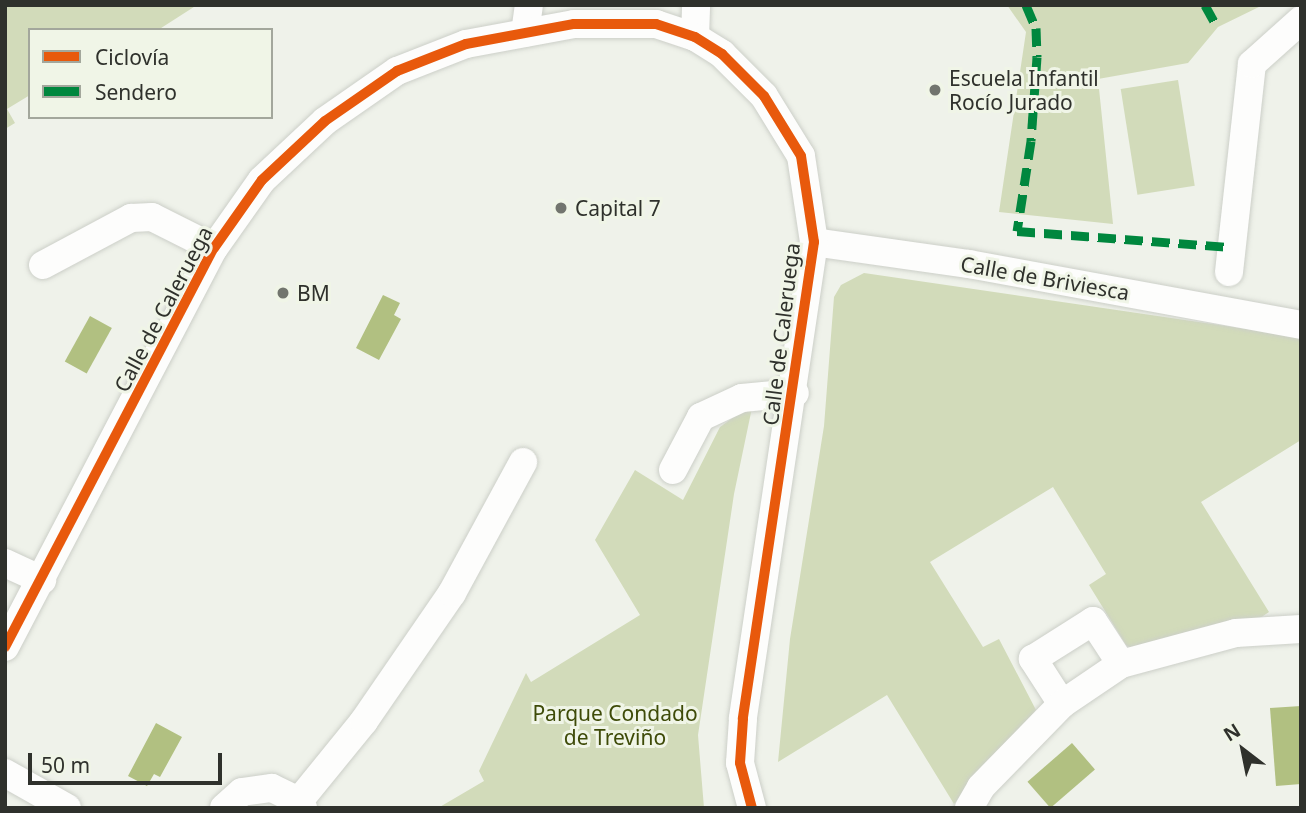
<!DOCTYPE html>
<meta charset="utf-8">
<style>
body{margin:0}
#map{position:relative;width:1306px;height:813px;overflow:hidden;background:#eff2ea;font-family:"Noto Sans",sans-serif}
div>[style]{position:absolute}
.green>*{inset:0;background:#d2dbba;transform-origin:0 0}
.water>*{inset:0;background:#b1c081;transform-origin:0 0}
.roads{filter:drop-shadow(0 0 2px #cccfc8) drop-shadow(0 0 2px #cccfc8)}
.minor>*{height:28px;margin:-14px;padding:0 14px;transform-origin:14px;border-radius:14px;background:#fdfdfc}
.quiet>*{height:9px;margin-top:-4.5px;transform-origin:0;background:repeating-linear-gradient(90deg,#00873e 0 18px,transparent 0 27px)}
.cycleway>*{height:10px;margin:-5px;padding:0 5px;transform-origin:5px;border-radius:5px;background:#e8590c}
.dots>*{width:19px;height:19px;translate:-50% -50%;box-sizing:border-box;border:4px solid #f0f5e7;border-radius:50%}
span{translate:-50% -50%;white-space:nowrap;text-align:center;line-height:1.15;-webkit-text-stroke:6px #f0f5e7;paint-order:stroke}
.poi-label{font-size:21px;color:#2f312c}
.left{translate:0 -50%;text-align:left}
.street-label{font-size:21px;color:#2f312c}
.park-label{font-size:21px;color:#3e4b08}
.frame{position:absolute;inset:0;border:7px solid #2f312c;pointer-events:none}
.legend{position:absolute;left:28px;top:28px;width:245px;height:91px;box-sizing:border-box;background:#f0f5e7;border:2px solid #a3a79c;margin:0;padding:9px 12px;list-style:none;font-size:21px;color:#2f312c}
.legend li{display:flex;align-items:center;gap:14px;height:35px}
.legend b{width:35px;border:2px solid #a3a79c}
.north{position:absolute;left:1208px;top:715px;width:70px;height:70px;-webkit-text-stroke:5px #f0f5e7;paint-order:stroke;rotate:328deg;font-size:19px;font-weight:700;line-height:28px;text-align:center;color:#2f312c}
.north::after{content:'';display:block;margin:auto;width:24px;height:32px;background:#2f312c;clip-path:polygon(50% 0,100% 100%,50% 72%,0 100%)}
.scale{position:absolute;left:28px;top:753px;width:194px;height:32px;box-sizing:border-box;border:4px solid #2f312c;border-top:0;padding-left:9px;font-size:21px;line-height:24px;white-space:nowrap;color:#2f312c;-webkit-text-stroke:5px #f0f5e7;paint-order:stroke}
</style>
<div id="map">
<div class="green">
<i style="clip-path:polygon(5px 5px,197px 5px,158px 30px,30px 30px,30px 95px,7px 109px,15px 123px,5px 129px)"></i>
<i style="clip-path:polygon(1007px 5px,1263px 5px,1218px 27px,1188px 63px,1098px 79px,1113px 224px,999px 212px,1026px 32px)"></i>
<i style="left:1178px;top:80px;width:107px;height:58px;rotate:81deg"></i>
<i style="clip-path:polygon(864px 273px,1301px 337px,1301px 440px,1201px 502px,1269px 612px,1260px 618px,1133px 649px,1126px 645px,1089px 585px,1106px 574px,1053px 487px,930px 562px,983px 647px,999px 639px,1036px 710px,954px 804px,887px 695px,778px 762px,790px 639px,824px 426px,834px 297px,841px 285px)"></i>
<i style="clip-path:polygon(753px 403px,734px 494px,698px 735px,704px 808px,438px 808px,484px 781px,479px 771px,526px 673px,531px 682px,640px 615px,595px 540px,635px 470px,683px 500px,720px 427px)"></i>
</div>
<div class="water">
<i style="clip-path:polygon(383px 295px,400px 303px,394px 315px,401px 319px,379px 360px,356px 348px)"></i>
<i style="left:90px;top:316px;width:25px;height:52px;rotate:29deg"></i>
<i style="clip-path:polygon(1301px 706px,1301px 784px,1276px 786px,1270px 708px)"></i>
<i style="clip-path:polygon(156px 723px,182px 737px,160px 777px,154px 774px,147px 786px,128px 776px)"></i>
<i style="left:1072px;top:743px;width:35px;height:59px;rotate:49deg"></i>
</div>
<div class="roads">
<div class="minor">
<i style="left:525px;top:33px;width:28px;rotate:-82deg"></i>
<i style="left:695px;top:37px;width:32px;rotate:-88deg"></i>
<i style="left:814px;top:242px;width:157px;rotate:8.1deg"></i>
<i style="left:969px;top:264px;width:338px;rotate:10.4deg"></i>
<i style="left:43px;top:265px;width:100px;rotate:-28.1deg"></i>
<i style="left:131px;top:218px;width:21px;rotate:-3deg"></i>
<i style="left:152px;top:217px;width:69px;rotate:26.6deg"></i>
<i style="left:1229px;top:272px;width:209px;rotate:-83.7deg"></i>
<i style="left:1252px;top:64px;width:66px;rotate:-41.9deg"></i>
<i style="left:673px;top:470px;width:60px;rotate:-62.2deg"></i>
<i style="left:701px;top:417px;width:45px;rotate:-24.9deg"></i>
<i style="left:742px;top:398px;width:53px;rotate:-5.4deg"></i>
<i style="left:5px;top:563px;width:41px;rotate:24.7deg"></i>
<i style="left:5px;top:647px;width:450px;rotate:-62.4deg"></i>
<i style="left:214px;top:248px;width:83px;rotate:-54.8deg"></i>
<i style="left:262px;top:180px;width:86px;rotate:-43.1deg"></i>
<i style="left:325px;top:121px;width:88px;rotate:-34.8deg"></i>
<i style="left:397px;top:71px;width:74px;rotate:-21.4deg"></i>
<i style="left:466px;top:44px;width:110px;rotate:-10.5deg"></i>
<i style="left:574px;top:24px;width:82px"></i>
<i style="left:656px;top:24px;width:41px;rotate:18.4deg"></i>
<i style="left:695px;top:37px;width:32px;rotate:32deg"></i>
<i style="left:722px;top:54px;width:59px;rotate:45deg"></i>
<i style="left:764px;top:96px;width:70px;rotate:58.3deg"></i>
<i style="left:801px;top:156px;width:87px;rotate:81.4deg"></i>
<i style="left:814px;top:242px;width:482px;rotate:98.5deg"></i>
<i style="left:743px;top:719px;width:44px;rotate:93.9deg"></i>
<i style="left:740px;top:763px;width:47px;rotate:75.1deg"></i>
<i style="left:1062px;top:704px;width:54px;rotate:-122.8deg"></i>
<i style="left:1033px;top:659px;width:71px;rotate:-32.3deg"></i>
<i style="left:1093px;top:621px;width:51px;rotate:56.9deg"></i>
<i style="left:5px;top:773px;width:71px;rotate:29.4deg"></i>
<i style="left:299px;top:801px;width:103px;rotate:-50.9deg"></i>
<i style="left:364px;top:721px;width:155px;rotate:-55.5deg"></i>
<i style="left:452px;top:593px;width:149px;rotate:-61.5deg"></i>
<i style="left:224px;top:808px;width:24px;rotate:-42deg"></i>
<i style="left:242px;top:792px;width:30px;rotate:-8deg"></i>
<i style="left:272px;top:788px;width:30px;rotate:26deg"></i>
<i style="left:299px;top:801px;width:8px;rotate:60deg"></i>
<i style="left:969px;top:808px;width:24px;rotate:-60deg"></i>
<i style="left:981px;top:787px;width:116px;rotate:-45.7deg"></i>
<i style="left:1062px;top:704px;width:71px;rotate:-34.1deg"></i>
<i style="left:1121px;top:664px;width:119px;rotate:-15.1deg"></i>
<i style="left:1236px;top:633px;width:65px;rotate:-3.5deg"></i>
</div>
</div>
<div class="quiet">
<i style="left:1026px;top:5px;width:25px;rotate:67deg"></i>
<i style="left:1036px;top:28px;width:29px;rotate:88deg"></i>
<i style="left:1037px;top:57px;width:84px;rotate:94.1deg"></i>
<i style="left:1031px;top:141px;width:91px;rotate:98.8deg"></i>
<i style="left:1017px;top:231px;width:215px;rotate:4.3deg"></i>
<i style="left:1205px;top:5px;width:21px;rotate:61deg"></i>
</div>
<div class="cycleway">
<i style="left:5px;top:647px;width:450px;rotate:-62.4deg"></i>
<i style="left:214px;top:248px;width:83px;rotate:-54.8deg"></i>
<i style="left:262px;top:180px;width:86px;rotate:-43.1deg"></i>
<i style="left:325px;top:121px;width:88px;rotate:-34.8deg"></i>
<i style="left:397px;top:71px;width:74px;rotate:-21.4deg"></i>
<i style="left:466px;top:44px;width:110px;rotate:-10.5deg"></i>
<i style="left:574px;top:24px;width:82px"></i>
<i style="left:656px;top:24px;width:41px;rotate:18.4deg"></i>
<i style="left:695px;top:37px;width:32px;rotate:32deg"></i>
<i style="left:722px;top:54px;width:59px;rotate:45deg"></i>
<i style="left:764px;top:96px;width:70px;rotate:58.3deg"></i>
<i style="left:801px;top:156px;width:87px;rotate:81.4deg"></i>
<i style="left:814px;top:242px;width:482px;rotate:98.5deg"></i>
<i style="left:743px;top:719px;width:44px;rotate:93.9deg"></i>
<i style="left:740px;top:763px;width:47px;rotate:75.1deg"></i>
</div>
<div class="dots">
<i style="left:935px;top:90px;background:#72756e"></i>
<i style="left:561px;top:208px;background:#72756e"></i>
<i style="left:283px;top:293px;background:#72756e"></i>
</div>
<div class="poi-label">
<span class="left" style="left:949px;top:90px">Escuela Infantil<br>Rocío Jurado</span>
<span class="left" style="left:575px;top:208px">Capital 7</span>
<span class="left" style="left:297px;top:293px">BM</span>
</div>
<div class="street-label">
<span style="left:1045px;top:278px;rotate:10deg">Calle de Briviesca</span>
<span style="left:163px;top:309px;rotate:-62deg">Calle de Caleruega</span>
<span style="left:781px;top:334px;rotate:-83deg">Calle de Caleruega</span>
</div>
<div class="park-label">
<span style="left:615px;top:725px">Parque Condado<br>de Treviño</span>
</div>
<div class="frame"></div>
<ul class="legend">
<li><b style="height:9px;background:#e8590c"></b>Ciclovía</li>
<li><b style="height:9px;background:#00873e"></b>Sendero</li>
</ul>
<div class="north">N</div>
<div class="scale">50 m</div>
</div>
